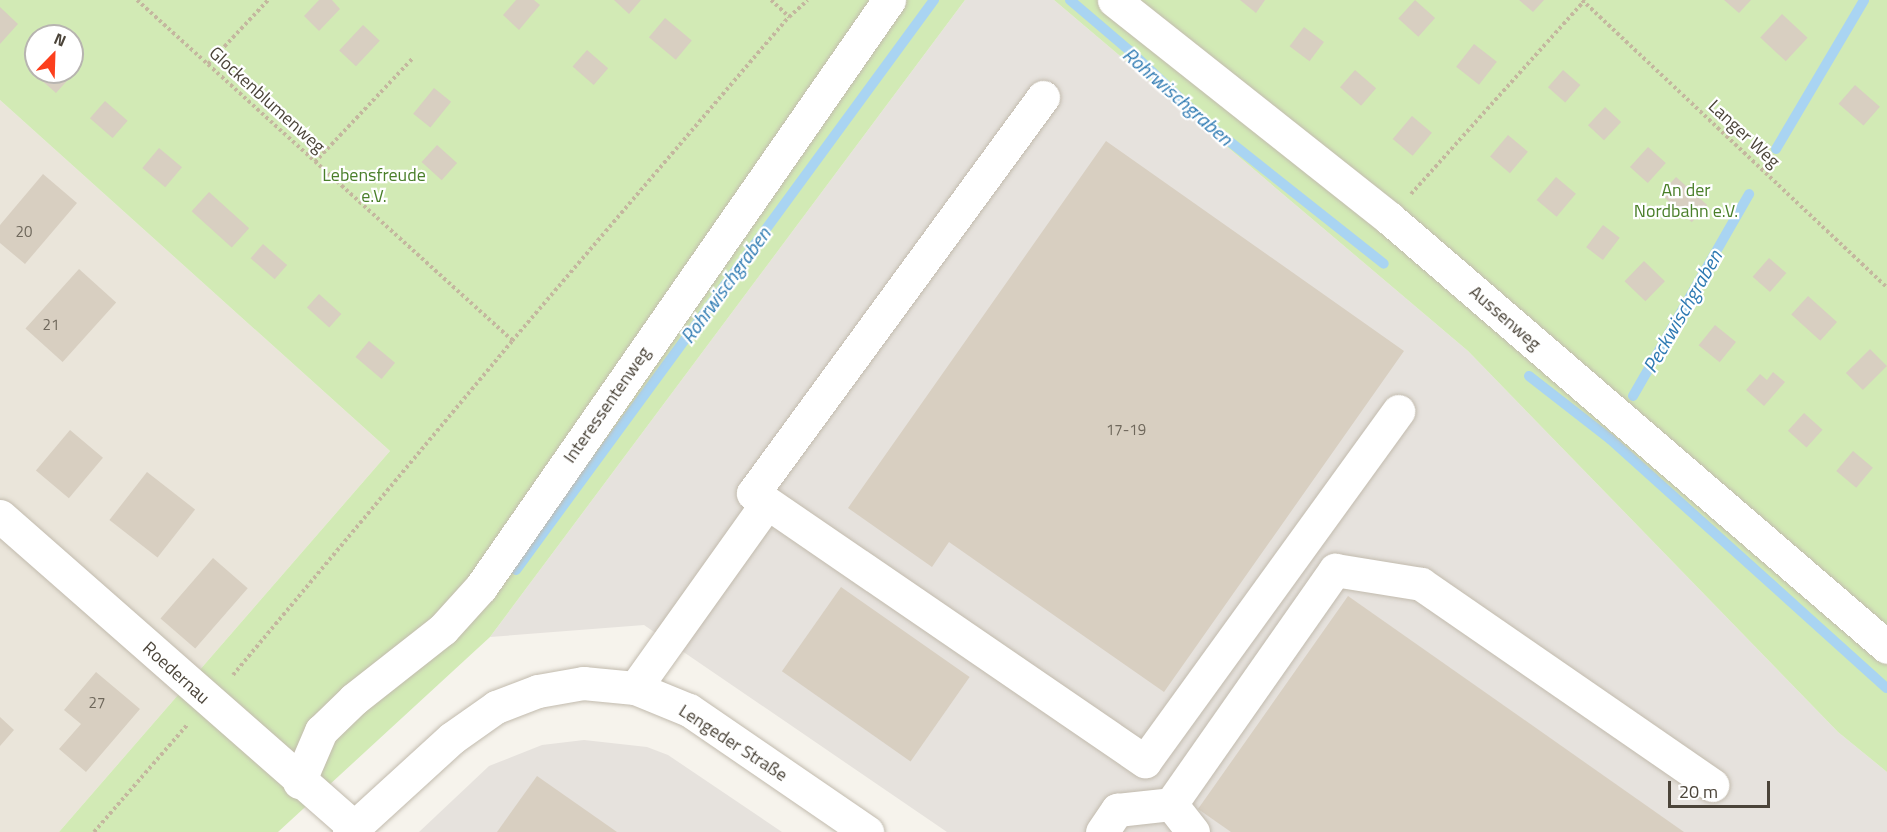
<!DOCTYPE html>
<meta charset="utf-8">
<style>
body{margin:0}
#map{position:relative;width:1887px;height:832px;overflow:hidden;background:#f6f3ec;font-family:"Titillium Web",sans-serif}
div>[style]{position:absolute}
.residential>*{inset:0;background:#eae5da}
.industrial>*{inset:0;background:#e6e2dd}
.green>*{inset:0;background:#d2eab5}
.stream>*{height:10px;margin:-5px;padding:0 5px;transform-origin:5px;border-radius:5px;background:#a9d4f2}
.building>*{inset:0;background:#d8cfc1;transform-origin:0 0}
.path>*{height:4px;margin-top:-2px;transform-origin:0;background:repeating-linear-gradient(90deg,#c4b79f 0 3px,transparent 0 6px)}
.roads{filter:drop-shadow(0 0 2px #c2bbae) drop-shadow(0 0 2px #c2bbae)}
.minor>*{height:33px;margin:-16.5px;padding:0 16.5px;transform-origin:16.5px;border-radius:16.5px;background:#fff}
span{translate:-50% -50%;white-space:nowrap;text-align:center;line-height:1.15;-webkit-text-stroke:4.5px #fff;paint-order:stroke}
.number-label{font-size:15px;color:#6e675b}
.number-label span{-webkit-text-stroke-width:0}
.street-label{font-size:18px;color:#4b4439}
.park-label{font-size:18px;color:#4a7f2a}
.water-label{font-size:20px;color:#2e7ab2;font-style:italic}
.north{position:absolute;left:24px;top:24px;width:60px;height:60px;box-sizing:border-box;background:#fff;border:2px solid #b7b4b0;border-radius:50%;rotate:23deg;font-size:16px;font-weight:700;line-height:24px;text-align:center;color:#4b4439}
.north::after{content:'';display:block;margin:auto;width:21px;height:27px;background:#fc3f1d;clip-path:polygon(50% 0,100% 100%,50% 72%,0 100%)}
.scale{position:absolute;left:1668px;top:781px;width:102px;height:27px;box-sizing:border-box;border:3px solid #4b4439;border-top:0;padding-left:8px;font-size:18px;line-height:21px;white-space:nowrap;color:#4b4439;-webkit-text-stroke:4px #fff;paint-order:stroke}
</style>
<div id="map">
<div class="residential">
<i style="clip-path:polygon(0 100px,390px 451px,59px 832px,0 832px)"></i>
</div>
<div class="industrial">
<i style="clip-path:polygon(965px 0,1054px 0,1468px 351px,1838px 732px,1887px 772px,1887px 832px,947px 832px,644px 625px,490px 637px)"></i>
<i style="clip-path:polygon(584px 740px,647px 747px,668px 755px,782px 832px,419px 832px,489px 766px,542px 745px)"></i>
</div>
<div class="green">
<i style="clip-path:polygon(evenodd,0 0,965px 0,490px 637px,278px 832px,59px 832px,390px 451px,0 100px,0 0,36px 36px,72px 36px,72px 72px,36px 72px,36px 36px)"></i>
<i style="clip-path:polygon(1054px 0,1887px 0,1887px 772px,1838px 732px,1468px 351px)"></i>
</div>
<div class="stream">
<i style="left:1070px;top:0;width:79px;rotate:40.4deg"></i>
<i style="left:1130px;top:51px;width:103px;rotate:43.4deg"></i>
<i style="left:1205px;top:122px;width:228px;rotate:38.4deg"></i>
<i style="left:1776px;top:149px;width:173px;rotate:-59.4deg"></i>
<i style="left:1529px;top:376px;width:103px;rotate:37.9deg"></i>
<i style="left:1610px;top:439px;width:372px;rotate:42deg"></i>
<i style="left:1633px;top:396px;width:233px;rotate:-60.1deg"></i>
<i style="left:516px;top:570px;width:707px;rotate:-53.75deg"></i>
</div>
<div class="building">
<i style="clip-path:polygon(319px 0,332px 0,340px 9px,319px 31px,304px 16px)"></i>
<i style="clip-path:polygon(516px 0,534px 0,540px 5px,519px 30px,503px 15px)"></i>
<i style="clip-path:polygon(614px 0,641px 0,629px 14px)"></i>
<i style="clip-path:polygon(1240px 0,1265px 0,1256px 13px)"></i>
<i style="left:1415px;top:0;width:27px;height:25px;rotate:42deg"></i>
<i style="clip-path:polygon(1519px 0,1544px 0,1533px 12px)"></i>
<i style="clip-path:polygon(1724px 0,1751px 0,1739px 13px)"></i>
<i style="clip-path:polygon(0 7px,18px 24px,0 44px)"></i>
<i style="left:1782px;top:14px;width:35px;height:32px;rotate:43deg"></i>
<i style="left:665px;top:18px;width:35px;height:25px;rotate:40deg"></i>
<i style="left:363px;top:25px;width:23px;height:35px;rotate:43deg"></i>
<i style="left:1304px;top:27px;width:25px;height:24px;rotate:37deg"></i>
<i style="left:1474px;top:44px;width:29px;height:29px;rotate:38deg"></i>
<i style="left:587px;top:50px;width:28px;height:22px;rotate:41deg"></i>
<i style="clip-path:polygon(36px 65px,36px 72px,74px 73px,56px 93px,31px 71px)"></i>
<i style="left:1355px;top:70px;width:28px;height:23px;rotate:41deg"></i>
<i style="left:1563px;top:70px;width:23px;height:23px;rotate:41deg"></i>
<i style="left:1855px;top:85px;width:33px;height:25px;rotate:41deg"></i>
<i style="left:434px;top:88px;width:22px;height:33px;rotate:39deg"></i>
<i style="left:105px;top:101px;width:30px;height:23px;rotate:41deg"></i>
<i style="left:1605px;top:107px;width:22px;height:25px;rotate:43deg"></i>
<i style="left:1412px;top:116px;width:26px;height:30px;rotate:40deg"></i>
<i style="left:1508px;top:135px;width:26px;height:28px;rotate:40deg"></i>
<i style="clip-path:polygon(1106px 141px,1404px 351px,1164px 692px,949px 542px,932px 567px,848px 508px)"></i>
<i style="left:437px;top:145px;width:27px;height:23px;rotate:42deg"></i>
<i style="left:1648px;top:147px;width:24px;height:27px;rotate:42deg"></i>
<i style="left:159px;top:148px;width:30px;height:26px;rotate:40deg"></i>
<i style="clip-path:polygon(43px 174px,77px 203px,25px 264px,0 243px,0 225px)"></i>
<i style="left:1556px;top:177px;width:26px;height:30px;rotate:40deg"></i>
<i style="left:1676px;top:177px;width:42px;height:23px;rotate:42deg"></i>
<i style="left:209px;top:192px;width:54px;height:26px;rotate:42deg"></i>
<i style="left:1603px;top:225px;width:21px;height:28px;rotate:37deg"></i>
<i style="left:263px;top:244px;width:32px;height:19px;rotate:41deg"></i>
<i style="left:1769px;top:258px;width:23px;height:25px;rotate:41deg"></i>
<i style="left:1644px;top:261px;width:29px;height:28px;rotate:44deg"></i>
<i style="left:79px;top:269px;width:50px;height:80px;rotate:42deg"></i>
<i style="left:319px;top:294px;width:30px;height:18px;rotate:42deg"></i>
<i style="left:1808px;top:296px;width:39px;height:25px;rotate:42deg"></i>
<i style="left:1715px;top:325px;width:27px;height:26px;rotate:39deg"></i>
<i style="left:369px;top:341px;width:34px;height:21px;rotate:40deg"></i>
<i style="left:1870px;top:349px;width:24px;height:34px;rotate:45deg"></i>
<i style="clip-path:polygon(1773px 372px,1785px 382px,1764px 406px,1746px 390px,1760px 374px,1767px 380px)"></i>
<i style="left:1804px;top:413px;width:25px;height:24px;rotate:42deg"></i>
<i style="left:70px;top:430px;width:43px;height:53px;rotate:40deg"></i>
<i style="left:1853px;top:451px;width:26px;height:26px;rotate:40deg"></i>
<i style="left:147px;top:472px;width:61px;height:61px;rotate:38deg"></i>
<i style="left:213px;top:558px;width:46px;height:80px;rotate:41deg"></i>
<i style="left:841px;top:587px;width:157px;height:103px;rotate:35deg"></i>
<i style="clip-path:polygon(1348px 596px,1684px 832px,1231px 832px,1198px 809px)"></i>
<i style="clip-path:polygon(96px 672px,140px 709px,86px 772px,59px 749px,81px 724px,64px 710px)"></i>
<i style="clip-path:polygon(0 717px,14px 730px,0 746px)"></i>
<i style="clip-path:polygon(537px 776px,617px 832px,497px 832px)"></i>
</div>
<div class="path">
<i style="left:137px;top:0;width:506px;rotate:42.2deg"></i>
<i style="left:771px;top:0;width:25px;rotate:43deg"></i>
<i style="left:1582px;top:0;width:419px;rotate:43.3deg"></i>
<i style="left:208px;top:64px;width:88px;rotate:-46.8deg"></i>
<i style="left:315px;top:162px;width:143px;rotate:-46.7deg"></i>
<i style="left:1411px;top:194px;width:259px;rotate:-48.1deg"></i>
<i style="left:233px;top:675px;width:435px;rotate:-50.1deg"></i>
<i style="left:512px;top:341px;width:426px;rotate:-49.5deg"></i>
<i style="left:789px;top:17px;width:25px;rotate:-42deg"></i>
<i style="left:94px;top:832px;width:142px;rotate:-49deg"></i>
</div>
<div class="roads">
<div class="minor">
<i style="left:1114px;top:0;width:351px;rotate:38.4deg"></i>
<i style="left:1389px;top:218px;width:657px;rotate:40.74deg"></i>
<i style="left:1043px;top:97px;width:491px;rotate:126.2deg"></i>
<i style="left:753px;top:493px;width:475px;rotate:34.4deg"></i>
<i style="left:1145px;top:761px;width:432px;rotate:-54.1deg"></i>
<i style="left:0;top:516px;width:471px;rotate:41.3deg"></i>
<i style="left:635px;top:688px;width:227px;rotate:-54.5deg"></i>
<i style="left:299px;top:782px;width:56px;rotate:-66.7deg"></i>
<i style="left:321px;top:731px;width:46px;rotate:-44.1deg"></i>
<i style="left:354px;top:699px;width:113px;rotate:-38.2deg"></i>
<i style="left:443px;top:629px;width:57px;rotate:-47.9deg"></i>
<i style="left:481px;top:587px;width:715px;rotate:-55.2deg"></i>
<i style="left:349px;top:832px;width:139px;rotate:-42.4deg"></i>
<i style="left:452px;top:738px;width:54px;rotate:-35.2deg"></i>
<i style="left:496px;top:707px;width:45px;rotate:-20.9deg"></i>
<i style="left:538px;top:691px;width:46px;rotate:-10.1deg"></i>
<i style="left:583px;top:683px;width:52px;rotate:5.5deg"></i>
<i style="left:635px;top:688px;width:58px;rotate:22.2deg"></i>
<i style="left:689px;top:710px;width:216px;rotate:34.4deg"></i>
<i style="left:1102px;top:832px;width:27px;rotate:-56deg"></i>
<i style="left:1117px;top:810px;width:54px;rotate:-6.3deg"></i>
<i style="left:1193px;top:832px;width:36px;rotate:-128deg"></i>
<i style="left:1171px;top:804px;width:286px;rotate:-55deg"></i>
<i style="left:1335px;top:570px;width:87px;rotate:9.2deg"></i>
<i style="left:1421px;top:584px;width:354px;rotate:34.6deg"></i>
</div>
</div>
<div class="number-label">
<span style="left:24px;top:232px">20</span>
<span style="left:51px;top:325px">21</span>
<span style="left:1126px;top:430px">17-19</span>
<span style="left:97px;top:703px">27</span>
</div>
<div class="street-label">
<span style="left:267px;top:100px;rotate:42deg">Glockenblumenweg</span>
<span style="left:1744px;top:134px;rotate:43deg">Langer Weg</span>
<span style="left:1505px;top:318px;rotate:41deg">Aussenweg</span>
<span style="left:607px;top:405px;rotate:-55deg">Interessentenweg</span>
<span style="left:176px;top:673px;rotate:42deg">Roedernau</span>
<span style="left:733px;top:743px;rotate:33deg">Lengeder Straße</span>
</div>
<div class="park-label">
<span style="left:374px;top:186px">Lebensfreude<br>e.V.</span>
<span style="left:1686px;top:201px">An der<br>Nordbahn e.V.</span>
</div>
<div class="water-label">
<span style="left:1178px;top:96px;rotate:41deg">Rohrwischgraben</span>
<span style="left:725px;top:285px;rotate:-54deg">Rohrwischgraben</span>
<span style="left:1682px;top:311px;rotate:-60deg">Peckwischgraben</span>
</div>
<div class="north">N</div>
<div class="scale">20 m</div>
</div>
